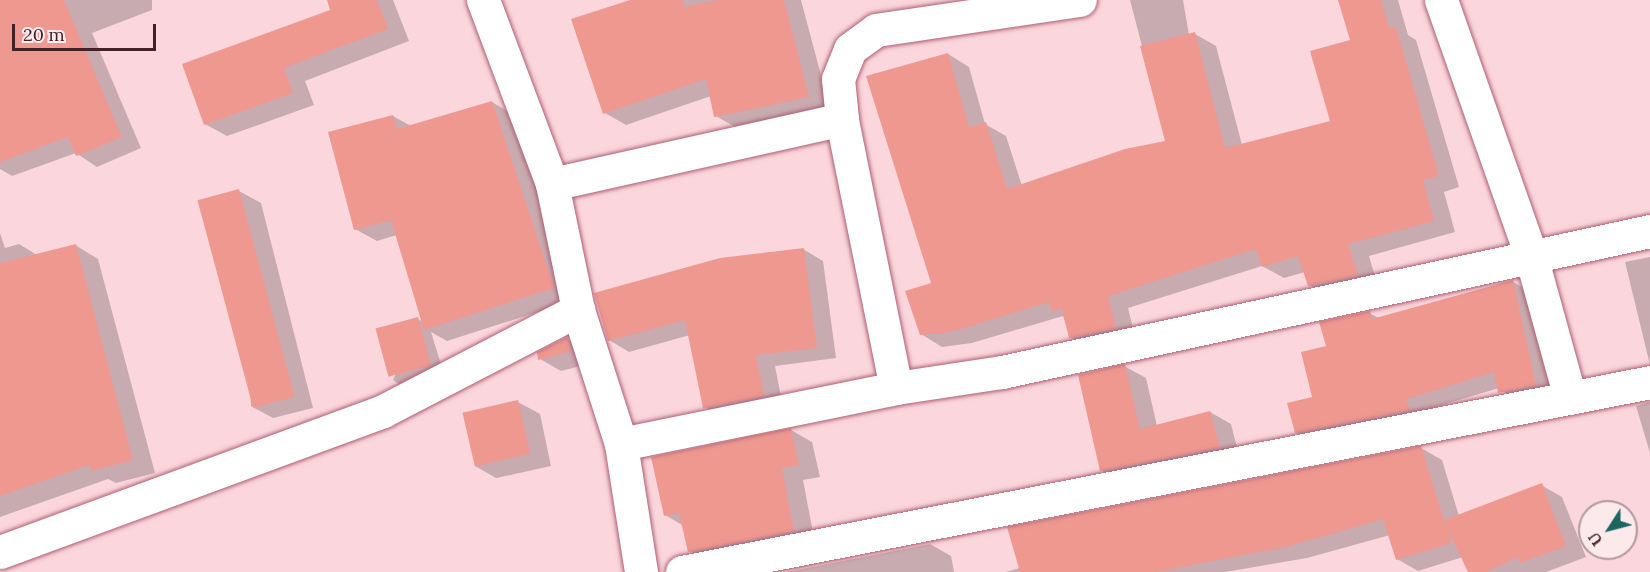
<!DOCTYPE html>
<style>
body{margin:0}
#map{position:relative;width:1650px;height:572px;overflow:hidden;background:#fbd6dd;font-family:Lora,serif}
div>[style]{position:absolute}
.shadow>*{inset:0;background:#0003}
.building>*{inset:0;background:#ee9890;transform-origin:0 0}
.roads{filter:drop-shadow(0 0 2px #ae5e72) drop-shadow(0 0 2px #ae5e72)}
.minor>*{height:33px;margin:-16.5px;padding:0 16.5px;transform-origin:16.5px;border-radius:16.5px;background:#fff}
span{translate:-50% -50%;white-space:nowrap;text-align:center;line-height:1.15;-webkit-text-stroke:4.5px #fce9ec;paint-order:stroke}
.north{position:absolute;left:1578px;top:500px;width:60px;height:60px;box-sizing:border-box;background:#fce9ec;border:2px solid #b2999e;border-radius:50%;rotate:234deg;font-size:16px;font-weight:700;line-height:24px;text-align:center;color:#422129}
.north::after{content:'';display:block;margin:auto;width:21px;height:27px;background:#1a655e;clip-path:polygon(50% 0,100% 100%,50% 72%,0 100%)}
.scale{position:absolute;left:12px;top:24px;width:144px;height:27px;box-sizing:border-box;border:3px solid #422129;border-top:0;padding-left:8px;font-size:18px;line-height:21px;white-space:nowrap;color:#422129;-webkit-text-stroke:4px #fce9ec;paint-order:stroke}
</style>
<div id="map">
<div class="shadow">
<i style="clip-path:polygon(0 0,152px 0,152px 10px,92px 33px,141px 148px,97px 167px,76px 153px,12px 176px,0 169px)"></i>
<i style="clip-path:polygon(330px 0,393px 0,409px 41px,305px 81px,314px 105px,227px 136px,205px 124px,332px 11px)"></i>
<i style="clip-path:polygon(631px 0,801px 0,830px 109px,737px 128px,716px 116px,711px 96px,626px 125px,605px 113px)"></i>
<i style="clip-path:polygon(1130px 0,1183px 0,1189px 35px,1195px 34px,1216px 46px,1242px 145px,1332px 123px,1352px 41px,1340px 0,1398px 0,1408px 35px,1416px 40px,1459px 187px,1444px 192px,1455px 232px,1369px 256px,1378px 287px,1330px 297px,1309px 285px,1305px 272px,1284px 278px,1262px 266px,1128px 308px,1136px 340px,1091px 349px,1070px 337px,1063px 316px,972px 343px,942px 347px,921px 334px,933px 284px,948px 54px,969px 67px,985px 124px,1006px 136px,1022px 186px,1167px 142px)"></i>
<i style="clip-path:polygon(492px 102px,514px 115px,575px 300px,447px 341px,431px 332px,443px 371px,404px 387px,393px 380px,418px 319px,423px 322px,397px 235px,377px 241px,355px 229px,393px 116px,411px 126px)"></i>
<i style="clip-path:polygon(239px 191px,261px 203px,313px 408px,273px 418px,251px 406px)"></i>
<i style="clip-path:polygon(0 233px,5px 248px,19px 244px,37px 255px,75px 245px,98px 259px,155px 473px,116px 483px,108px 479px,0 517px)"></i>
<i style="clip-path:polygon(803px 249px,823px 261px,836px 358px,775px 366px,783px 407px,724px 419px,705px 407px,690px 335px,629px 352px,609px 340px)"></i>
<i style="clip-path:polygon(1650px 257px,1650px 365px,1625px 262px)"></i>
<i style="clip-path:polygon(1513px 282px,1533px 293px,1555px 396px,1519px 403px,1499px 388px,1316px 443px,1296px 432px,1313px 398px,1328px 347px,1369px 313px,1379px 318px)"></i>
<i style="clip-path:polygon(567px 339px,588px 351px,592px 363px,561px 371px,540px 359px)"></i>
<i style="clip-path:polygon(1124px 366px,1146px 378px,1157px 426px,1210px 412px,1231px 424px,1240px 459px,1123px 482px,1101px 470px)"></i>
<i style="clip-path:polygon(518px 402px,540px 414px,551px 466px,496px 478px,475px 466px)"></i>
<i style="clip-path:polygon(1650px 402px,1650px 453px,1636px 406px)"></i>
<i style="clip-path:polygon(791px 430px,812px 442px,820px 477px,803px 480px,815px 543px,711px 563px,690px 551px,684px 526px,665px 515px)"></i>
<i style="clip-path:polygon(1421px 448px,1442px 460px,1459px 516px,1541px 485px,1562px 497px,1586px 557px,1546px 572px,1470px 572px,1463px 557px,1418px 571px,1397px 559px,1390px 535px,1307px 558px,1225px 572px,1006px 572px)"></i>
<i style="clip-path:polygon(930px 544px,951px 556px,954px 572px,787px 572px)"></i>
</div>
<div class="building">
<i style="clip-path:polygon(0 0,64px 0,122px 137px,76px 156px,68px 137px,0 162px)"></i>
<i style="clip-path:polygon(327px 0,377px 0,388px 29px,284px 68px,293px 93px,204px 125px,182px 64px,330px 10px)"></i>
<i style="clip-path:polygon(630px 0,683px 0,684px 7px,718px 0,784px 0,809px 97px,714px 117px,706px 79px,603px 114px,571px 19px)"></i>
<i style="clip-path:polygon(1338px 0,1381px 0,1389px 28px,1396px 27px,1439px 176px,1423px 180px,1434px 221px,1348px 244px,1358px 275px,1308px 286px,1298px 256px,1262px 267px,1256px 249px,1108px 296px,1116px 328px,1069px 338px,1062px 309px,1052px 311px,1049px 302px,950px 332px,920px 335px,905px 291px,931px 283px,866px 76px,948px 53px,969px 127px,986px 122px,1007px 189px,1125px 149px,1165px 141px,1140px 46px,1195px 32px,1225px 148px,1330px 121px,1310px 51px,1350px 40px)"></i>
<i style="clip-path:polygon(492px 101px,554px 288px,424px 330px,391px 220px,354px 230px,328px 132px,393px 115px,397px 129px)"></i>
<i style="left:239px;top:189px;width:215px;height:43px;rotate:75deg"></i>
<i style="clip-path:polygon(76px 244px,133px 460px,91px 471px,89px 465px,0 496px,0 263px)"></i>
<i style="clip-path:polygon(804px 248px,817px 348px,756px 355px,764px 396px,703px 408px,685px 320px,608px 341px,594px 293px,720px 258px)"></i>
<i style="clip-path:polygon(1513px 280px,1536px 385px,1498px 393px,1494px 372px,1406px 399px,1410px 410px,1295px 433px,1287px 403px,1312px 397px,1301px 352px,1326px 346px,1319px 322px,1370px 311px,1372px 319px)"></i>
<i style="left:418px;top:317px;width:50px;height:44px;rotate:75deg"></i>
<i style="clip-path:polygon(567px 337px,571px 351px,538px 360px,537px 352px)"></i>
<i style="clip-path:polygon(1125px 364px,1140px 429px,1210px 411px,1220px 447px,1100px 471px,1078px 375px)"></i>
<i style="left:518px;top:400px;width:55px;height:57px;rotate:77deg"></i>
<i style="clip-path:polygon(791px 428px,799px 465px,782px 468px,794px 531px,688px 552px,679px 513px,664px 516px,651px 457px)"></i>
<i style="clip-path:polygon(1421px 446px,1444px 520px,1542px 483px,1566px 546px,1520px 563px,1518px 557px,1486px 572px,1468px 572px,1447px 528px,1451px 543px,1396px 560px,1383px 519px,1285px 547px,1155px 572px,1020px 572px,1007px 527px)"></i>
</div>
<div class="roads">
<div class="minor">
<i style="left:483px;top:0;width:197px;rotate:69.4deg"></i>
<i style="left:552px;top:184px;width:129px;rotate:78.3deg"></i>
<i style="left:578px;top:310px;width:141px;rotate:72.2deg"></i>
<i style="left:621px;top:444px;width:130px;rotate:81.1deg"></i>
<i style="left:1441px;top:0;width:271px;rotate:70.6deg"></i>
<i style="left:1531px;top:256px;width:147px;rotate:74.6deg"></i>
<i style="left:552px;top:184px;width:297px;rotate:-12.6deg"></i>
<i style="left:896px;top:388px;width:274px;rotate:-101.4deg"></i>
<i style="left:842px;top:119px;width:40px;rotate:-95.7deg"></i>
<i style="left:838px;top:79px;width:32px;rotate:-68deg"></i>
<i style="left:850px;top:49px;width:32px;rotate:-36deg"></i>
<i style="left:876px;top:30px;width:206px;rotate:-8.4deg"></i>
<i style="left:621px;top:444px;width:281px;rotate:-11.5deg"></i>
<i style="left:896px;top:388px;width:107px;rotate:-8.6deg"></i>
<i style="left:1002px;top:372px;width:663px;rotate:-12.28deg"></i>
<i style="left:0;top:552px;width:408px;rotate:-20.2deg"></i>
<i style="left:383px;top:411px;width:220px;rotate:-27.4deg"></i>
<i style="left:682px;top:572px;width:986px;rotate:-11.1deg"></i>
</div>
</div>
<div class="north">U</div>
<div class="scale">20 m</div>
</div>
